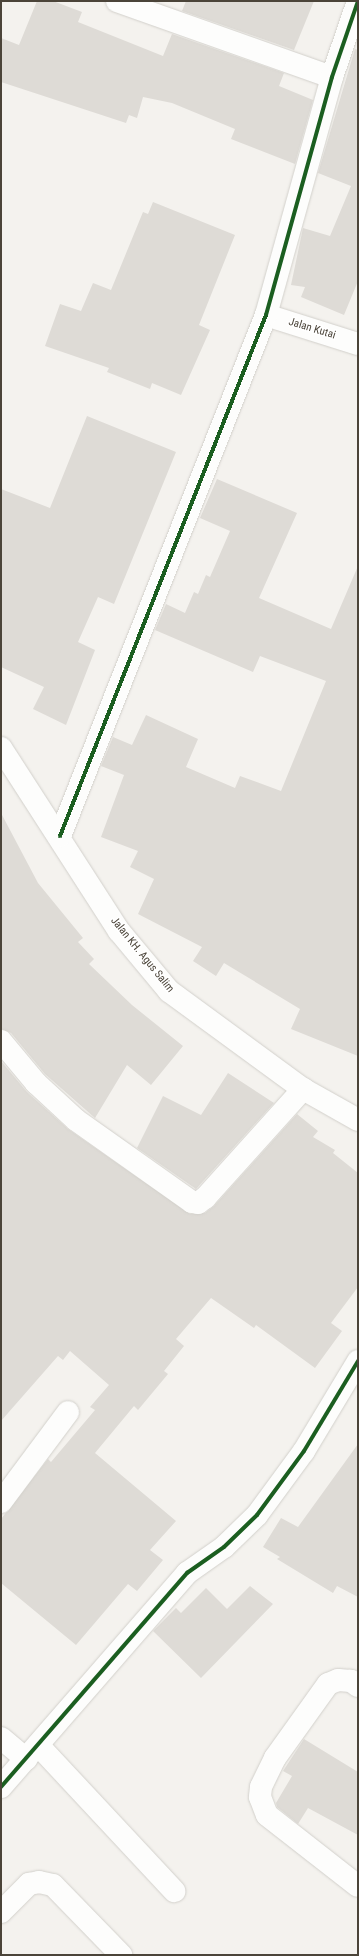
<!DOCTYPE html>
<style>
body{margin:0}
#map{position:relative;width:359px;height:1956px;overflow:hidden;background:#f4f2ee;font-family:"Roboto Condensed",sans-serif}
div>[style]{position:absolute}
.building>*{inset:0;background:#dedbd6}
.roads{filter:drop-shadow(0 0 1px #d2d0cb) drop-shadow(0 0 1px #d2d0cb)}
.minor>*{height:22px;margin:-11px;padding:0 11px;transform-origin:11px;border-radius:11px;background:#fdfdfc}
.cycleway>*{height:4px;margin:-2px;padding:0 2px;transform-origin:2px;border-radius:2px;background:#1b5e20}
span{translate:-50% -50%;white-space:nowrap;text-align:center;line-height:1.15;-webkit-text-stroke:3px #fff;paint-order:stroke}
.street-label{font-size:11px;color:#4b4439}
.frame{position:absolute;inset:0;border:2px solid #4b4439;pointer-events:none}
</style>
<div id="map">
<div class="building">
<i style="clip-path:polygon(37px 1px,53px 1px,82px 12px,78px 22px,163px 56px,172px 34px,284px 73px,279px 86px,313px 100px,295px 164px,231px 139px,235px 129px,172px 103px,143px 97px,137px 118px,129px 115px,126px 123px,1px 82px,1px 38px,19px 45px)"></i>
<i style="clip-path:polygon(186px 1px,314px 1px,294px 50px,182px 11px)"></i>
<i style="clip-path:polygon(355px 49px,358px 50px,358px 281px,344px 315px,301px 297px,305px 287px,291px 285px,303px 228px,330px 236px,351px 186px,318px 173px)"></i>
<i style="clip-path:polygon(153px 202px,235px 235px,199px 325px,210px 330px,181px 395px,152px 383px,150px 389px,107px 372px,109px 368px,45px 346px,60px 304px,81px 311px,93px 283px,111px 290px,143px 212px,148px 214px)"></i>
<i style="clip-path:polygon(87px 416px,176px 452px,114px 604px,98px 597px,78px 642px,95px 650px,66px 725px,33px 709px,44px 687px,1px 667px,1px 489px,50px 508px)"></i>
<i style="clip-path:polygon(217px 479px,297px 513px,259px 598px,331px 629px,358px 566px,358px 1056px,291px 1029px,300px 1009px,224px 963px,216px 976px,193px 961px,202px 947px,138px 914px,154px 879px,130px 867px,138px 851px,101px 837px,124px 775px,101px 766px,113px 737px,132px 745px,146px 715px,198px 739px,186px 767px,235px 788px,240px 776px,281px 791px,326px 681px,260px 656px,253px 672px,155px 630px,166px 604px,185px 613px,194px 592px,198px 594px,206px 575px,210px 577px,230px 531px,200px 518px)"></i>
<i style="clip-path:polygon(1px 813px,38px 883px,83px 938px,78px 942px,94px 959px,89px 964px,132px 1005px,183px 1046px,151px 1085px,127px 1065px,95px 1118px,45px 1074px,11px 1033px,1px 1029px)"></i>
<i style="clip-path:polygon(1px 1061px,27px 1092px,68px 1129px,190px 1214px,205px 1213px,214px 1206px,297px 1114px,318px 1131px,313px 1137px,335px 1150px,333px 1153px,358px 1173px,358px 1287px,331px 1323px,342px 1331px,315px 1368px,256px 1325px,254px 1328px,211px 1298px,176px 1339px,184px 1346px,164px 1371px,168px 1374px,138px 1410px,134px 1406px,95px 1453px,176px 1521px,150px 1550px,163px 1560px,137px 1591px,128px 1584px,76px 1645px,1px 1583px,1px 1519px,48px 1459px,51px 1462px,95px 1410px,90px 1407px,109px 1385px,70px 1351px,63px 1360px,58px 1356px,1px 1421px)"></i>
<i style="clip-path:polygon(228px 1073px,274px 1103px,196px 1189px,137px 1148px,163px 1096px,201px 1115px)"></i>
<i style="clip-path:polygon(358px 1444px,358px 1597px,337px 1586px,333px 1593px,277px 1559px,280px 1557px,263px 1547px,281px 1518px,298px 1527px)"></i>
<i style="clip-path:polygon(250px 1586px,273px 1604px,201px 1678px,153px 1631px,176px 1608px,181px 1613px,206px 1588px,227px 1609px)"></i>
<i style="clip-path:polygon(304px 1739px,358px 1772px,358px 1835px,308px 1808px,298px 1824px,277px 1807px,276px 1803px,292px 1776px,283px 1771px)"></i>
</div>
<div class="roads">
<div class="minor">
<i style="left:117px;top:1px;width:228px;rotate:19.5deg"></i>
<i style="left:266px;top:315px;width:96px;rotate:17.5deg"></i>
<i style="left:1px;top:748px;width:218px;rotate:57.2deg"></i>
<i style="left:119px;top:931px;width:78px;rotate:50.2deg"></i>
<i style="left:169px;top:991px;width:166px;rotate:36.2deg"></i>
<i style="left:303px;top:1089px;width:63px;rotate:29.4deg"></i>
<i style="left:60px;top:836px;width:560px;rotate:-68.43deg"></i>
<i style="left:266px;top:315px;width:247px;rotate:-74.5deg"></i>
<i style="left:332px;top:77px;width:80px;rotate:-71.1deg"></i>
<i style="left:1px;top:1041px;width:55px;rotate:50.2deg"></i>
<i style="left:36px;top:1083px;width:54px;rotate:42.8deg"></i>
<i style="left:76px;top:1120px;width:142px;rotate:35.3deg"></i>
<i style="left:192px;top:1202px;width:6px;rotate:9deg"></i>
<i style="left:198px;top:1203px;width:9px;rotate:-36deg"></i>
<i style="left:205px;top:1198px;width:147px;rotate:-48deg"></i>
<i style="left:1px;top:1502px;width:112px;rotate:-53.3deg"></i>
<i style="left:358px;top:1686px;width:9px;rotate:-144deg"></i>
<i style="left:351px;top:1681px;width:13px;rotate:-176deg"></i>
<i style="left:338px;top:1680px;width:11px;rotate:158deg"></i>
<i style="left:328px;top:1684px;width:91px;rotate:125.6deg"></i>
<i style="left:275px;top:1758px;width:32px;rotate:116deg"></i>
<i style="left:261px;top:1787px;width:10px;rotate:96deg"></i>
<i style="left:260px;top:1797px;width:19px;rotate:69deg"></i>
<i style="left:267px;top:1815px;width:115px;rotate:38deg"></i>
<i style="left:1px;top:1738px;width:33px;rotate:40deg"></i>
<i style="left:38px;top:1745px;width:200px;rotate:47deg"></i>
<i style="left:1px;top:1787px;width:284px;rotate:-49deg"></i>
<i style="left:187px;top:1573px;width:45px;rotate:-35.1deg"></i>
<i style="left:224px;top:1547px;width:46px;rotate:-44.1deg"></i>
<i style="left:257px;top:1515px;width:79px;rotate:-53.7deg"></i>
<i style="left:304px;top:1451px;width:105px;rotate:-59deg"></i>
<i style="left:1px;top:1912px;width:40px;rotate:-45deg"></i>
<i style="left:29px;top:1884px;width:10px;rotate:-11deg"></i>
<i style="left:39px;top:1882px;width:14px;rotate:12deg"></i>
<i style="left:53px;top:1885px;width:98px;rotate:45.8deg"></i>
</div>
</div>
<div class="cycleway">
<i style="left:60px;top:836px;width:560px;rotate:-68.43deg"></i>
<i style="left:266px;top:315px;width:247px;rotate:-74.5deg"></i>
<i style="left:332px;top:77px;width:80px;rotate:-71.1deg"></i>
<i style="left:1px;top:1787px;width:284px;rotate:-49deg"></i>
<i style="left:187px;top:1573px;width:45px;rotate:-35.1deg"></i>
<i style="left:224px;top:1547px;width:46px;rotate:-44.1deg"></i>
<i style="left:257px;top:1515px;width:79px;rotate:-53.7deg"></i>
<i style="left:304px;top:1451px;width:105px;rotate:-59deg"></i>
</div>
<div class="street-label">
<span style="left:312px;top:329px;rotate:17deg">Jalan Kutai</span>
<span style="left:142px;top:955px;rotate:51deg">Jalan KH. Agus Salim</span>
</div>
<div class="frame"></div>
</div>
